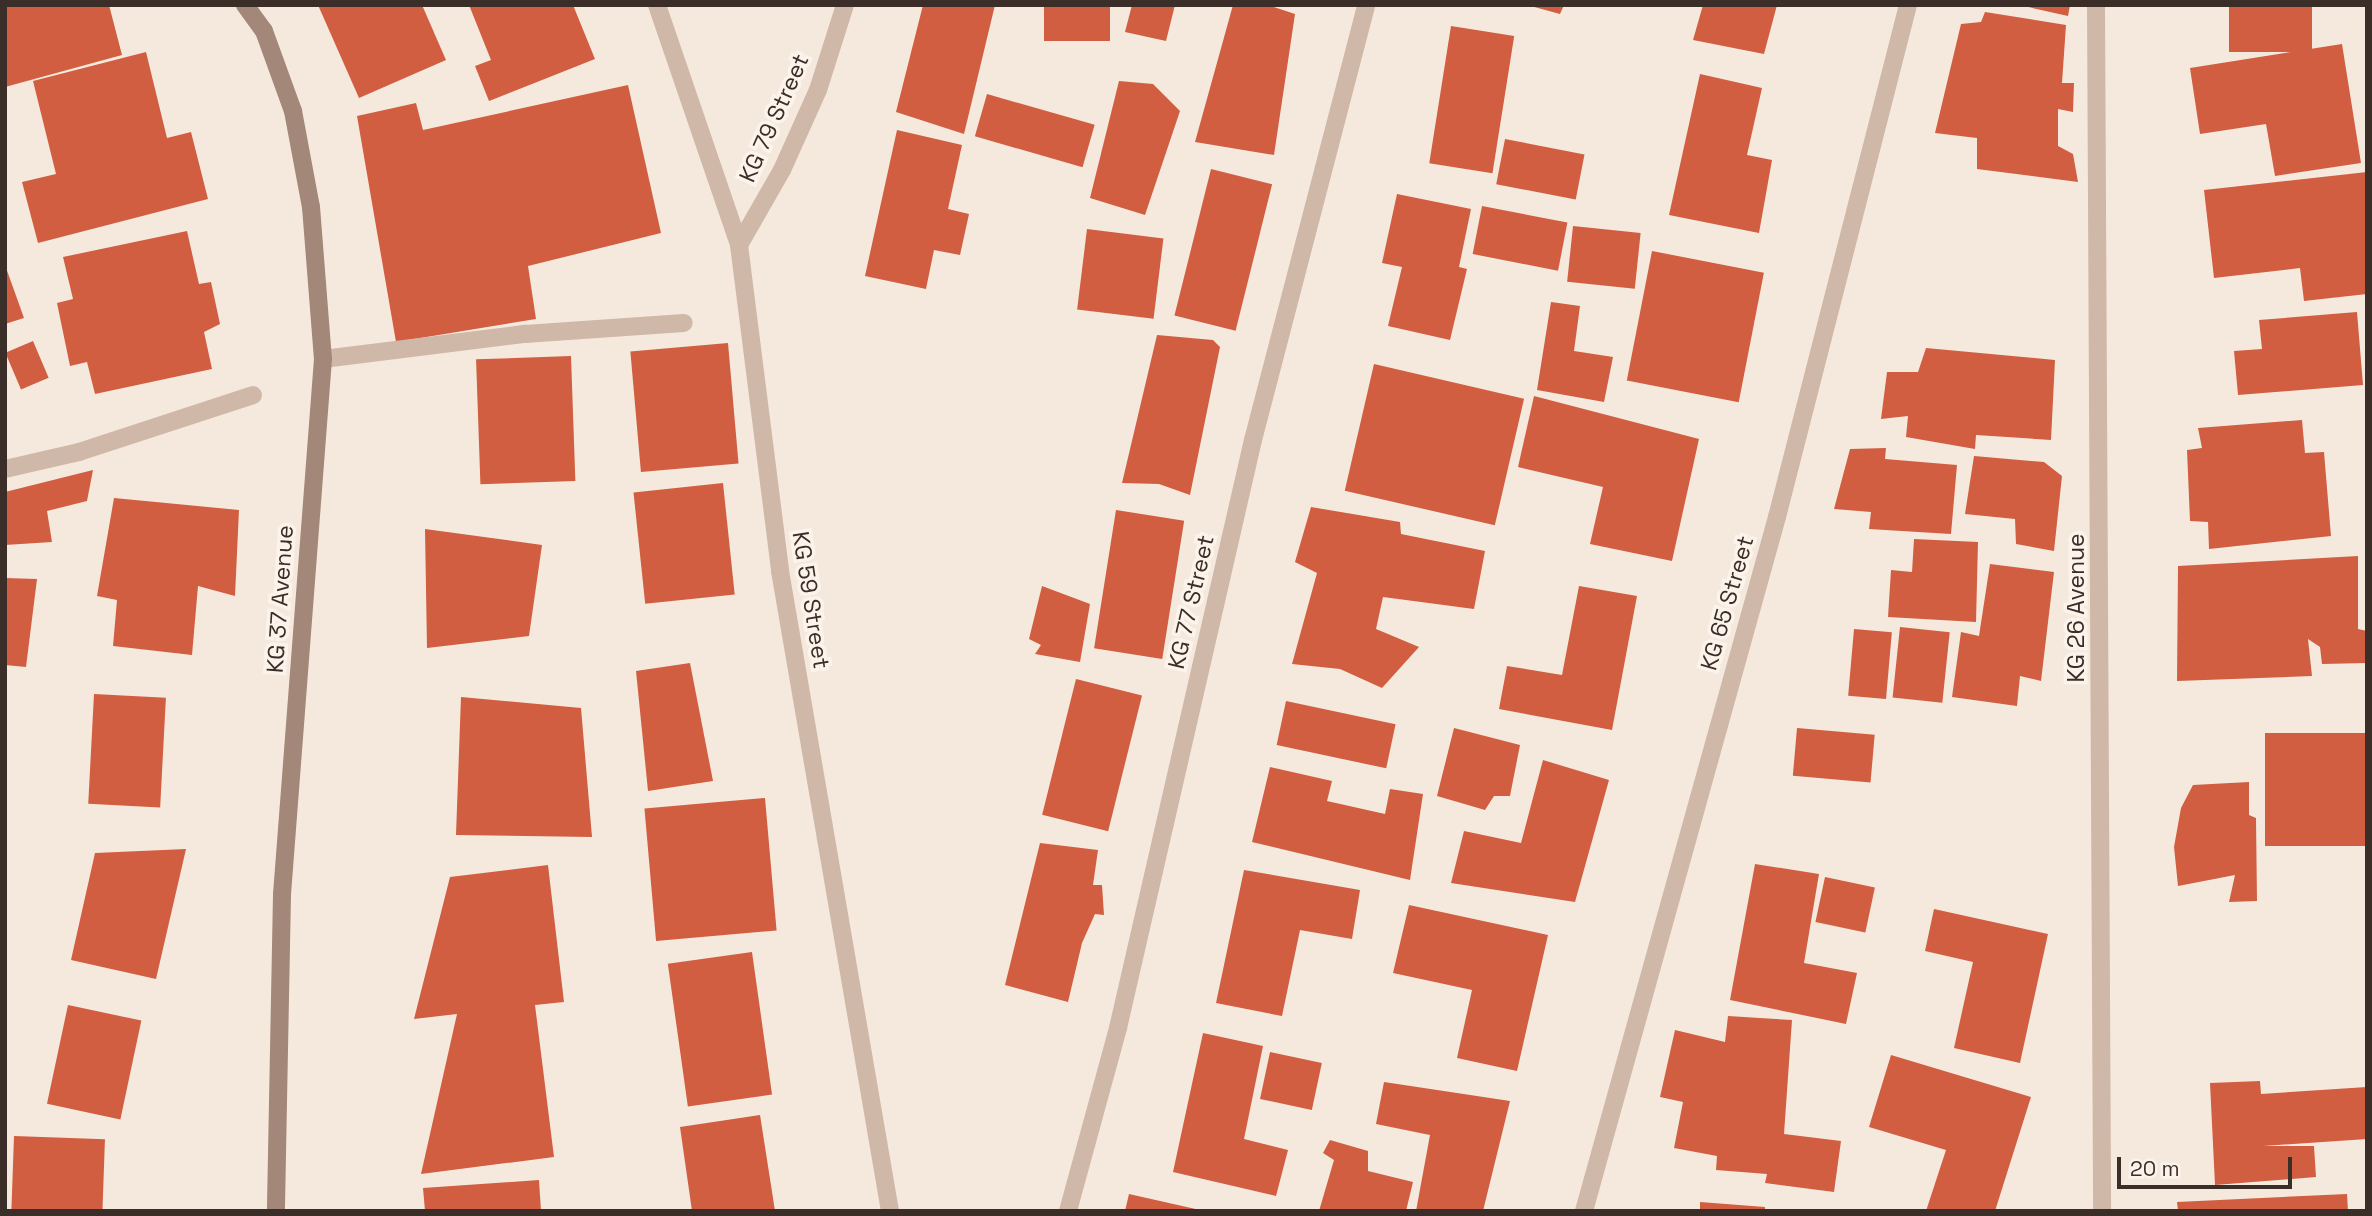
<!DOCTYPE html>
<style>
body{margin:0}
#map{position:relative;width:2372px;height:1216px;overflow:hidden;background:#f5e9de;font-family:"Space Grotesk",sans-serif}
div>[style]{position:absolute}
.building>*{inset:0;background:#d15e40;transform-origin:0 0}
.street>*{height:18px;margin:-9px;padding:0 9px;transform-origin:9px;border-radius:9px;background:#cfb8a8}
.secondary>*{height:18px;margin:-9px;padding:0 9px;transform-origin:9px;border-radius:9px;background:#a38779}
span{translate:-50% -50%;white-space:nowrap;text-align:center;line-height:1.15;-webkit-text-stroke:7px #fcf3eb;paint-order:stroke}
.street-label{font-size:23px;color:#3b2e29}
.frame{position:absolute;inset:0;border:7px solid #3b2e29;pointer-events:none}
.scale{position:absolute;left:2117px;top:1157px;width:175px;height:32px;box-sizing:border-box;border:4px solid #3b2e29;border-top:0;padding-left:9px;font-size:21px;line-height:24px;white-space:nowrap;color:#3b2e29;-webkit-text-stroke:5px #fcf3eb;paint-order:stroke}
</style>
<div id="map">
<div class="building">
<i style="clip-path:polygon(5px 5px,109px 5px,122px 55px,5px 87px)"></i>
<i style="clip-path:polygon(318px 5px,422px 5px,446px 60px,359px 98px)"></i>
<i style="clip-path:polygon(469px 5px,573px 5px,595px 59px,489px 101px,475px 66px,491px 60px)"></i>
<i style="clip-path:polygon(923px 5px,995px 5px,964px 134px,896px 112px)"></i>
<i style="left:1044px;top:5px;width:66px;height:36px"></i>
<i style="clip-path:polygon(1132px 5px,1175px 5px,1166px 41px,1125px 32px)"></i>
<i style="clip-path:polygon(1233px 5px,1268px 5px,1295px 14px,1274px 155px,1195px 142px)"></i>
<i style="clip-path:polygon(1527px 5px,1564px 5px,1560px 14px)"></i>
<i style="clip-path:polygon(1703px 5px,1777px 5px,1764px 54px,1693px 40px)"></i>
<i style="clip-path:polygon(2019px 5px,2070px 5px,2068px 16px)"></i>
<i style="left:2229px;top:5px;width:83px;height:47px"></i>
<i style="clip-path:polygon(1985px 12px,2066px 25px,2062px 83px,2074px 83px,2073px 112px,2058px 109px,2058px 146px,2073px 154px,2078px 182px,1977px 169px,1977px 138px,1935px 133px,1961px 24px,1981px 22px)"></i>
<i style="left:1451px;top:26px;width:64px;height:139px;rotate:9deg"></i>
<i style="clip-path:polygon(2342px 44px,2361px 163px,2275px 176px,2266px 124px,2200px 134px,2190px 68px)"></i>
<i style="clip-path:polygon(146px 52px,167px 138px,191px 132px,208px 199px,38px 243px,22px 182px,56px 174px,33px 81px)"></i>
<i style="clip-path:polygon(1700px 74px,1762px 88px,1747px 155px,1772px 160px,1759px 233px,1669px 215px)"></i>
<i style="clip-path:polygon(1119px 81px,1153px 84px,1180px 111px,1145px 215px,1090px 198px)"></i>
<i style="clip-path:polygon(628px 85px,661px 233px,528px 266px,536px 319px,396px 342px,357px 116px,416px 103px,423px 130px)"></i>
<i style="left:987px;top:94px;width:112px;height:44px;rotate:16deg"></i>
<i style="clip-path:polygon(897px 130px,962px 145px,948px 209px,969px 214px,960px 255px,934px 250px,926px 289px,865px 276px)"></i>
<i style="left:1505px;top:139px;width:81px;height:46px;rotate:11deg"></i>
<i style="left:1211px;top:169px;width:63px;height:151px;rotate:14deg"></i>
<i style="clip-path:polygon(2367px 172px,2367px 294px,2304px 301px,2300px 268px,2214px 278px,2204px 190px)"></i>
<i style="clip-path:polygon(1397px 194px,1471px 209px,1459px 267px,1467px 269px,1450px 340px,1388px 326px,1402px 267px,1382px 263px)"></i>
<i style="left:1482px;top:206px;width:87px;height:49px;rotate:11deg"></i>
<i style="left:1573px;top:226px;width:68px;height:56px;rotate:6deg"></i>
<i style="left:1087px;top:229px;width:77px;height:81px;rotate:7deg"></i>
<i style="clip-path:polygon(187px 231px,199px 284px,211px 282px,220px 324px,204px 332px,212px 369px,95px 394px,87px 362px,70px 366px,57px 303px,73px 299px,63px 257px)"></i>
<i style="left:1652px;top:251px;width:114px;height:132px;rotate:11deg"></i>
<i style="clip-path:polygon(5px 265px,24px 318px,5px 324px)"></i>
<i style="clip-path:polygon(1551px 302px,1580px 306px,1574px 351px,1613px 357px,1604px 402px,1537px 390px)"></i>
<i style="clip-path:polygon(2357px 312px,2363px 385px,2238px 395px,2234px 351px,2262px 349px,2259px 320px)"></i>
<i style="clip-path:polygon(1157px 335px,1213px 340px,1220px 347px,1190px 495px,1159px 484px,1122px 483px)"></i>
<i style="left:33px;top:341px;width:40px;height:30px;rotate:67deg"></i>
<i style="left:728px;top:343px;width:121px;height:98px;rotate:85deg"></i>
<i style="clip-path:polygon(1926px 348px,2055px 360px,2051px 440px,1976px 435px,1975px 449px,1906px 437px,1908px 416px,1881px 419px,1887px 372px,1918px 372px)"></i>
<i style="left:571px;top:356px;width:125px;height:95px;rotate:88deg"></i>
<i style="left:1374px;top:364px;width:154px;height:130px;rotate:13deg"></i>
<i style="clip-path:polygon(1534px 396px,1699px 439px,1672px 561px,1590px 544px,1603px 487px,1518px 467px)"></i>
<i style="clip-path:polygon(2302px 420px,2305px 453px,2324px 452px,2331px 536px,2209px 549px,2208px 522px,2190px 521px,2187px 450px,2202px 448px,2198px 428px)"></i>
<i style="clip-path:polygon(1886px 448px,1885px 459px,1957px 465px,1951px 534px,1869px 529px,1871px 512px,1834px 509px,1850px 449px)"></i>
<i style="clip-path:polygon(1974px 456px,2044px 462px,2062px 476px,2054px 551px,2016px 544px,2015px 519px,1965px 514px)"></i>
<i style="clip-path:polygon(93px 470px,87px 501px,47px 511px,52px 542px,5px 545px,5px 492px)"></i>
<i style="left:723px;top:483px;width:112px;height:90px;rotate:84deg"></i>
<i style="clip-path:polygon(114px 498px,239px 510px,235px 596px,198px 586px,192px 655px,113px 646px,117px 600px,97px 596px)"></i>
<i style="clip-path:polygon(1311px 507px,1400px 522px,1401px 534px,1485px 551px,1474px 609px,1383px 597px,1376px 629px,1419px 647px,1382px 688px,1340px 669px,1292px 664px,1317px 573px,1295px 562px)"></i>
<i style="left:1116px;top:510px;width:69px;height:140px;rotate:9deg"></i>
<i style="clip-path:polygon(425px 529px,542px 545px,529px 636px,427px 648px)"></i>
<i style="clip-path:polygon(1914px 539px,1978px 542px,1976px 622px,1888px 617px,1891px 570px,1912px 572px)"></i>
<i style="clip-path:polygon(2358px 556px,2358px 629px,2367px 631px,2367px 663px,2322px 664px,2320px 647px,2308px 639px,2312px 676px,2177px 681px,2178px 566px)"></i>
<i style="clip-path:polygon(1990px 564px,2054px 572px,2041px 681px,2020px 676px,2017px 706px,1952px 697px,1961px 632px,1979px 636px)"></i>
<i style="clip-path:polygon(5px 578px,37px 579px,26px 667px,5px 665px)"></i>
<i style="clip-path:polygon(1042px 586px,1090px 604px,1080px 662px,1035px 654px,1041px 645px,1029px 639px)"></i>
<i style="clip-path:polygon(1579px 586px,1637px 596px,1612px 730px,1499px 709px,1507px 666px,1562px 675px)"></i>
<i style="left:1900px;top:627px;width:50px;height:71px;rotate:6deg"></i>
<i style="left:1854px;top:629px;width:38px;height:67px;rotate:5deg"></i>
<i style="clip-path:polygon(690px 663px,713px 781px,648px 791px,636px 671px)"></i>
<i style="left:1076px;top:679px;width:68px;height:140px;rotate:14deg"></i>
<i style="left:94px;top:694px;width:72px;height:110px;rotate:3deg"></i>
<i style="clip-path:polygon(461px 697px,581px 708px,592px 837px,456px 835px)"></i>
<i style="left:1286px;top:701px;width:112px;height:45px;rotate:12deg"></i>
<i style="clip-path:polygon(1454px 728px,1520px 745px,1510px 796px,1494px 796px,1485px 810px,1437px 796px)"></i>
<i style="left:1797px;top:728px;width:78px;height:48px;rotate:5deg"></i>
<i style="left:2367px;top:733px;width:113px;height:102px;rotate:90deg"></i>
<i style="clip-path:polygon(1543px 760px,1609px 780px,1575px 902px,1451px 883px,1464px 831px,1521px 843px)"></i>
<i style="clip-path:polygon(1270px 767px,1332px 781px,1327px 801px,1385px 814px,1390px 789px,1423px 794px,1410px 880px,1252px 842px)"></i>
<i style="clip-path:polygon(2249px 782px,2249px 815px,2256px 818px,2257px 901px,2229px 902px,2235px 875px,2178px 886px,2174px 847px,2181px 808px,2193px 785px)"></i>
<i style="left:765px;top:798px;width:133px;height:121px;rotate:85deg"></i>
<i style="clip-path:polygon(1040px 843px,1098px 850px,1093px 885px,1102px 885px,1104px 915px,1095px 914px,1082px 943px,1068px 1002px,1005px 985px)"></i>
<i style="clip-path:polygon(186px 849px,156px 979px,71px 960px,95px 853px)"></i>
<i style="clip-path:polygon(1755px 864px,1819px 874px,1804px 963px,1857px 973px,1846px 1024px,1730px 1000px)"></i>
<i style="clip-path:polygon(548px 865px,564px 1002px,535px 1005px,554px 1157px,421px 1174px,457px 1014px,414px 1019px,450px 877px)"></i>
<i style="clip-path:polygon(1244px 870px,1360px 890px,1352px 939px,1300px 930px,1282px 1016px,1216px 1003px)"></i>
<i style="left:1825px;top:877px;width:51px;height:46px;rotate:12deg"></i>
<i style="clip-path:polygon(1409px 905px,1548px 935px,1517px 1071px,1457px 1058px,1472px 990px,1393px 973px)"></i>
<i style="clip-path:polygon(1934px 909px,2048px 934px,2020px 1063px,1954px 1048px,1973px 962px,1925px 951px)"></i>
<i style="left:752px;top:952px;width:144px;height:85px;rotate:82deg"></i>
<i style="left:68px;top:1005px;width:75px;height:101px;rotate:12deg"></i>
<i style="clip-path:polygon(1728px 1016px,1792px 1020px,1784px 1134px,1841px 1141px,1834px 1192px,1765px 1183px,1767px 1174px,1716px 1170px,1717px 1156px,1674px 1148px,1683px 1102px,1660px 1097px,1675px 1030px,1725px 1042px)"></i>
<i style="clip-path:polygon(1203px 1033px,1263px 1046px,1244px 1139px,1288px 1150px,1276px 1196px,1173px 1172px)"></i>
<i style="left:1270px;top:1052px;width:53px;height:48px;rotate:12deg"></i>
<i style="clip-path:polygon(1891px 1055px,2031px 1097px,1995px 1211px,1926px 1211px,1946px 1150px,1869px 1127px)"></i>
<i style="clip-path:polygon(2260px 1081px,2261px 1094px,2367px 1087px,2367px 1139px,2263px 1146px,2314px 1146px,2316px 1177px,2215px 1185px,2210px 1083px)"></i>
<i style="clip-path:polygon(1384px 1082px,1510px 1101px,1483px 1211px,1416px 1211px,1430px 1135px,1376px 1124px)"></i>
<i style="clip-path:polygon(760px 1115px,775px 1211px,692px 1211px,680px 1127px)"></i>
<i style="left:14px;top:1136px;width:91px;height:75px;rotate:2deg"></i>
<i style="clip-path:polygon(1330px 1140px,1368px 1151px,1368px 1171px,1413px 1182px,1406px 1211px,1319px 1211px,1334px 1160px,1323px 1153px)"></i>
<i style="clip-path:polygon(539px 1180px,541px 1211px,425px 1211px,423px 1188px)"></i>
<i style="clip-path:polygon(1129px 1194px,1200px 1210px,1200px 1211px,1125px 1211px)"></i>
<i style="clip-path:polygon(2347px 1194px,2348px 1211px,2178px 1211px,2177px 1202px)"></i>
<i style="clip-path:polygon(1700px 1202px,1765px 1207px,1765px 1211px,1700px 1211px)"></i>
</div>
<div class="street">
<i style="left:657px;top:5px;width:254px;rotate:71.1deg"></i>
<i style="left:739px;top:245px;width:329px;rotate:82.8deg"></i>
<i style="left:780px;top:571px;width:649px;rotate:80.25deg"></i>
<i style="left:2096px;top:5px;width:1206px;rotate:89.71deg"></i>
<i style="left:739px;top:245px;width:86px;rotate:-60.2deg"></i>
<i style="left:782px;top:170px;width:88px;rotate:-65.8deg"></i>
<i style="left:818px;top:90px;width:89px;rotate:-72.4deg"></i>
<i style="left:323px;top:359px;width:204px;rotate:-7.1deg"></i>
<i style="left:525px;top:334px;width:159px;rotate:-4deg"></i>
<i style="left:5px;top:469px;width:76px;rotate:-12.9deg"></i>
<i style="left:79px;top:452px;width:183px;rotate:-18.1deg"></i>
<i style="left:1068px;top:1211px;width:190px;rotate:-74.7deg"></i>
<i style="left:1118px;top:1028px;width:603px;rotate:-77.07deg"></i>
<i style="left:1253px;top:440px;width:449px;rotate:-75.4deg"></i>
<i style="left:1584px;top:1211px;width:720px;rotate:-74.46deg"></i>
<i style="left:1777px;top:517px;width:528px;rotate:-75.65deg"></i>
</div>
<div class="secondary">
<i style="left:245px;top:5px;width:32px;rotate:54deg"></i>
<i style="left:264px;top:31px;width:85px;rotate:70.1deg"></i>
<i style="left:293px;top:111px;width:98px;rotate:79.4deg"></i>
<i style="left:311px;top:207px;width:152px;rotate:85.5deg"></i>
<i style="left:323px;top:359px;width:537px;rotate:94.38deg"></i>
<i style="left:282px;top:894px;width:317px;rotate:91.1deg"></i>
</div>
<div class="street-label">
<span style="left:774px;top:118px;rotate:-66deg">KG 79 Street</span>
<span style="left:280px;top:599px;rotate:-86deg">KG 37 Avenue</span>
<span style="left:811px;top:600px;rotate:81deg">KG 59 Street</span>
<span style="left:1191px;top:602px;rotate:-77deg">KG 77 Street</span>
<span style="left:1727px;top:603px;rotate:-74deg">KG 65 Street</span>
<span style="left:2076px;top:608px;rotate:-90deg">KG 26 Avenue</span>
</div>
<div class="frame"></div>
<div class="scale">20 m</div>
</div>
